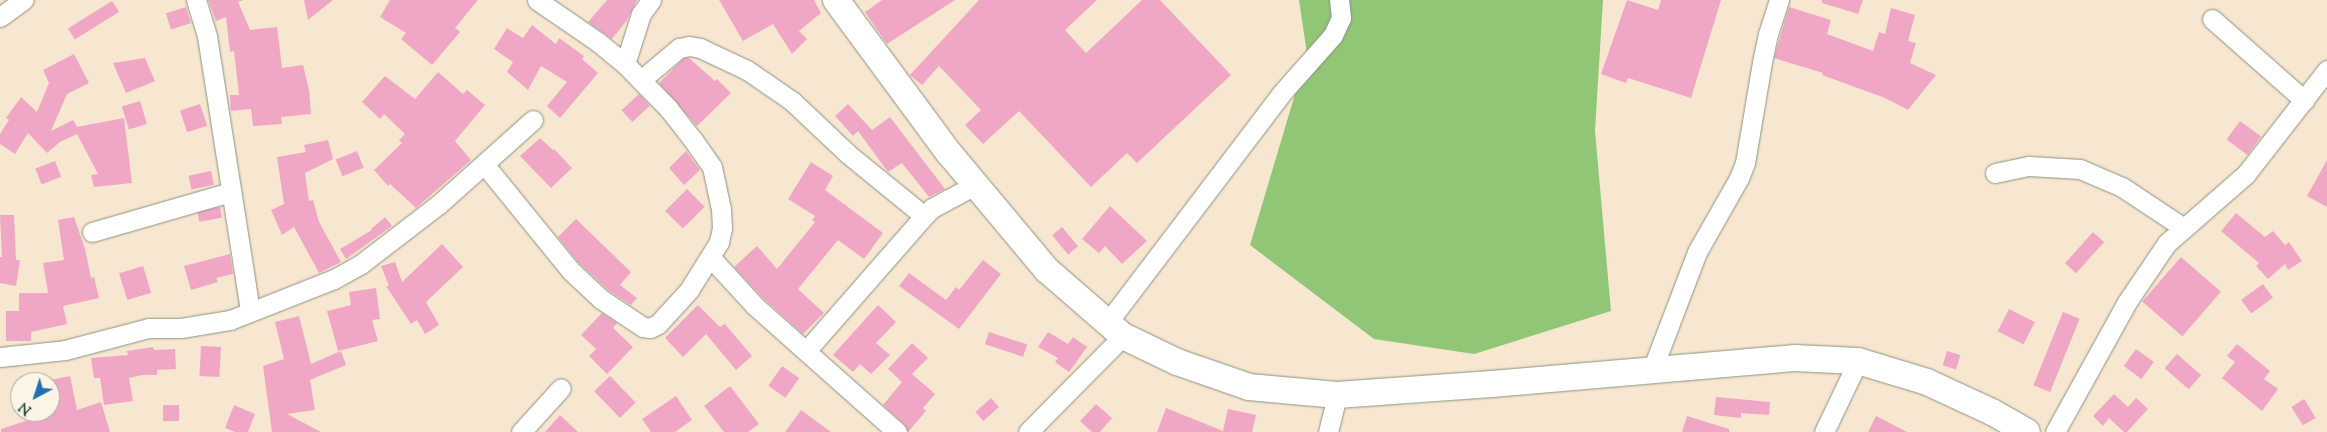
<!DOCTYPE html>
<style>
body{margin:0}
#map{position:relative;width:2327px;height:432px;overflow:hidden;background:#f8e7d0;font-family:"Sorts Mill Goudy",serif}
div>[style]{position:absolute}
.green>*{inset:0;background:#92c677}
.building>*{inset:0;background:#f0a7c6;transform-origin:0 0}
.roads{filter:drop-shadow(0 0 1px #8c9282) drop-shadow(0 0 1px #8c9282)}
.minor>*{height:19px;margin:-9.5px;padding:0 9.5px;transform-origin:9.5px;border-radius:9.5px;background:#fff}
.secondary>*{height:26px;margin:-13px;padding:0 13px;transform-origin:13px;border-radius:13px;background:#fff}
span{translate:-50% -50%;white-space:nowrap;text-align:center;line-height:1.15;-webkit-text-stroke:5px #fcf5e5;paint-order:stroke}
.north{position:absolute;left:10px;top:372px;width:50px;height:50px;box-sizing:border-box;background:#fcf5e5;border:1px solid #a4ab9e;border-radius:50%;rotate:220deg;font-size:14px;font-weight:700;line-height:20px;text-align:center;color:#1f3d34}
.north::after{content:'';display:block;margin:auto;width:18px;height:22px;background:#1f6fb2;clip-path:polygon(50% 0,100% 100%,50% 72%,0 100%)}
</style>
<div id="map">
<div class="green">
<i style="clip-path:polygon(1299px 0,1603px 0,1595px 131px,1611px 311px,1474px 354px,1374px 339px,1250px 245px,1307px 54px)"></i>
</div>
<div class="building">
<i style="clip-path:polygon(208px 0,243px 0,238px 2px,250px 30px,277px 27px,282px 68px,303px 65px,309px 90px,311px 114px,281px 117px,282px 124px,253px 126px,251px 109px,231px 111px,230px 95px,239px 95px,234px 51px,230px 52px,226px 17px,216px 21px)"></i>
<i style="clip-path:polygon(304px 0,333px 0,308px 20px)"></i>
<i style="clip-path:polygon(390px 0,478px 0,455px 28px,460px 32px,432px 65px,401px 39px,406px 33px,380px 17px)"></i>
<i style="clip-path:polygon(607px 0,637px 0,627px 20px,612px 39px,588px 22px)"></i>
<i style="clip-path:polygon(719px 0,814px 0,821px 13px,799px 31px,807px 39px,792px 54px,773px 24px,743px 41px)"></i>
<i style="clip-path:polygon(882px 0,955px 0,887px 44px,865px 12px)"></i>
<i style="clip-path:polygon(979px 0,1097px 0,1065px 30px,1086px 53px,1142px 0,1160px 0,1231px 75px,1137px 163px,1127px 153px,1091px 187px,1019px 111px,983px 144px,965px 125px,981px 110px,939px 66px,922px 85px,910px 75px)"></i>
<i style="clip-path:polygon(1627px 0,1658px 10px,1661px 0,1721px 0,1691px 98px,1628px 78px,1626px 83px,1601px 74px)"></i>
<i style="clip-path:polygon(1822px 0,1863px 0,1858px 14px,1822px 3px)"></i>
<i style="left:112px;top:1px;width:13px;height:52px;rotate:58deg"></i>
<i style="left:186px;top:7px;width:17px;height:21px;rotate:73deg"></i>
<i style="clip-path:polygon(1789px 7px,1831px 20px,1827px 34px,1873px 51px,1879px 32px,1885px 34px,1891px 8px,1915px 15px,1908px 41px,1916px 43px,1910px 63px,1936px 75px,1908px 110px,1885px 98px,1822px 75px,1823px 73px,1774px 58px)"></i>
<i style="clip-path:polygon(532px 25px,556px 44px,559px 38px,584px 56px,582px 59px,598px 73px,560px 118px,547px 106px,567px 82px,541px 66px,528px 90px,507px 72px,513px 62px,494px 49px,507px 28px,523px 38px)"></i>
<i style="clip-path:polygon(74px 54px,89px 83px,67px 94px,51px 131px,73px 120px,77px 127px,124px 118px,132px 183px,94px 187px,91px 175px,98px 174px,77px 134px,60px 142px,47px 153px,28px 133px,15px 154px,0 144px,0 134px,9px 120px,6px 118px,21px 97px,37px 112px,49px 83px,43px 70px)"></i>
<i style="clip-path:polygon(145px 58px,155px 81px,126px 93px,113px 63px)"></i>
<i style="clip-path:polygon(684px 58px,689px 58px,715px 81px,717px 79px,731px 93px,697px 126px,659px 83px)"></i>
<i style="clip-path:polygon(438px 72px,463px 94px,467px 90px,485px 105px,455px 141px,471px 160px,416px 208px,390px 184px,388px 186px,374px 170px,402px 143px,399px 140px,405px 134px,384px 114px,380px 119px,362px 102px,385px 76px,415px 99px)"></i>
<i style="left:639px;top:94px;width:16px;height:24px;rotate:47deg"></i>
<i style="left:140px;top:101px;width:24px;height:19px;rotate:73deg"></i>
<i style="left:200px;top:104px;width:23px;height:21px;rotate:72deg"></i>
<i style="clip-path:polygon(848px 104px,872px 130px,890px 117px,945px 189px,929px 197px,902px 163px,888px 172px,858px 131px,853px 136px,835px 116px)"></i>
<i style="left:2240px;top:121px;width:26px;height:23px;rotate:36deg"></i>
<i style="clip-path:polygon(540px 138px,553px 150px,554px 149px,572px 168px,551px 188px,520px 156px)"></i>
<i style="clip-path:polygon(328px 140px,333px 159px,305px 173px,309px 201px,313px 200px,319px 222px,341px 262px,319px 273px,294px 227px,282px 235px,271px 210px,284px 204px,277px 157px,306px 152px,304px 145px)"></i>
<i style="left:357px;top:151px;width:18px;height:23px;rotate:68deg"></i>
<i style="clip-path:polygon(686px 151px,700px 170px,684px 185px,669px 168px)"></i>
<i style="clip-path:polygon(2327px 160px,2327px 207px,2307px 196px)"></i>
<i style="left:55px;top:161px;width:17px;height:21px;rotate:69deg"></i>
<i style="clip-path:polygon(811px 162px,833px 176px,825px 190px,883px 233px,864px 259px,838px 240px,798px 289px,824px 313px,803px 334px,763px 298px,734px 267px,757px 246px,777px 269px,815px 222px,812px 220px,815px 216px,788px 199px)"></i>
<i style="left:211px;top:171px;width:14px;height:23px;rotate:78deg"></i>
<i style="left:687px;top:189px;width:25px;height:31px;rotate:45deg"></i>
<i style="clip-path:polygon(1110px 206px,1147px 241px,1122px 264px,1105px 246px,1099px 253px,1082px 239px)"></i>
<i style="left:220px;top:207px;width:11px;height:23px;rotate:80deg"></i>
<i style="clip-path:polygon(2236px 213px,2265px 237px,2273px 231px,2285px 245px,2289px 242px,2302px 261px,2288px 270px,2285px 264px,2268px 279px,2256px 266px,2259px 263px,2221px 231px)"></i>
<i style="clip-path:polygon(0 215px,14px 215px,16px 260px,20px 260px,16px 286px,0 283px,0 257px,2px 257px)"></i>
<i style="clip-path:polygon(74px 217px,85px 249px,91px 278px,94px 277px,99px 298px,63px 306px,67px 324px,31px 332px,31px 341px,6px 341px,6px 311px,19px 311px,19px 293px,48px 293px,43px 263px,64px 260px,58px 220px)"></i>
<i style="clip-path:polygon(385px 217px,392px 226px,346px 259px,340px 249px,372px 230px,371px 229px)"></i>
<i style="clip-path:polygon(576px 219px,631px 272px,620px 285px,637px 298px,631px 305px,608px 290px,578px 262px,558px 237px)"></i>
<i style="left:1062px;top:227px;width:25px;height:13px;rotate:50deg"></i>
<i style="left:2093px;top:232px;width:15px;height:42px;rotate:42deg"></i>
<i style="clip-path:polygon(442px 244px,463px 267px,426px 302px,439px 325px,425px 334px,417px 320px,411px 324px,386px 286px,389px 286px,381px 266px,395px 262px,402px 282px)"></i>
<i style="clip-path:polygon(230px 254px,233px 274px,216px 278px,218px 282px,191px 290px,184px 266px)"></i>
<i style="left:2181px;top:257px;width:53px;height:59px;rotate:41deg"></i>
<i style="clip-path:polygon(983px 260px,1001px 274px,959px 329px,899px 286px,909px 273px,946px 300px,956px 287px,959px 290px)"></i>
<i style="left:143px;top:266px;width:28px;height:25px;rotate:73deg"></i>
<i style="left:2263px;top:284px;width:17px;height:27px;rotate:54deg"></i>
<i style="clip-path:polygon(376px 288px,380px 319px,372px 320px,378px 341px,338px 351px,327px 311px,351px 305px,349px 292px)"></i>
<i style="clip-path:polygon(698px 305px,720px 327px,725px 324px,752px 356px,736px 370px,706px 334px,683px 357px,665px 338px)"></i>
<i style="clip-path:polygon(878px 305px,896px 322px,876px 343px,890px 355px,871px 374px,860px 364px,853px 372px,833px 355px)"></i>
<i style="left:2009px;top:309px;width:29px;height:25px;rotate:27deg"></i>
<i style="left:2063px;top:312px;width:18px;height:79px;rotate:22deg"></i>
<i style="clip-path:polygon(602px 313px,617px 323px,613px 328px,633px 347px,607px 374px,589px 356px,596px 349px,581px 335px)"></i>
<i style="clip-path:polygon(299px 316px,311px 364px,341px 351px,346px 365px,310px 380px,315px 410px,287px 414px,321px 432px,272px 432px,263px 366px,284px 359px,275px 322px)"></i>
<i style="left:989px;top:332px;width:40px;height:13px;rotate:18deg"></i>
<i style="clip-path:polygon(1048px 332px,1068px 344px,1073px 337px,1087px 347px,1069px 372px,1055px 362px,1058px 358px,1038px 347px)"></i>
<i style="clip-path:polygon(912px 343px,928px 358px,912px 374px,935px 394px,923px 408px,926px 411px,908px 432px,904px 424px,883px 405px,902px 382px,888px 369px)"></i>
<i style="clip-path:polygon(2237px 344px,2270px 371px,2264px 379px,2278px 389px,2262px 411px,2222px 378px,2235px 362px,2227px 356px)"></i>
<i style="left:201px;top:346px;width:20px;height:30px;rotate:3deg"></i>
<i style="clip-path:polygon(153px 347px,154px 350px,175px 349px,176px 369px,157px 370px,157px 375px,142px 375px,129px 378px,133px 401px,104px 405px,100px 378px,94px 378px,91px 358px,128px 355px,127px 351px)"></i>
<i style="left:2136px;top:349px;width:22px;height:21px;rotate:36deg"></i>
<i style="left:1947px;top:351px;width:14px;height:15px;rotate:17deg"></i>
<i style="left:2177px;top:354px;width:32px;height:19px;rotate:41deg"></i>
<i style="left:782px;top:366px;width:21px;height:24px;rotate:35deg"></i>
<i style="clip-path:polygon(70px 376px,77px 410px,101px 402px,110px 432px,1px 432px,1px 429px,53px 412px,50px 380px)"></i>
<i style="left:610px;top:376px;width:37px;height:22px;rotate:46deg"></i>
<i style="clip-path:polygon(730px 386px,759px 424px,748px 432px,724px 432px,704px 406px)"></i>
<i style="clip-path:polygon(2114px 394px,2128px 407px,2136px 398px,2148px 409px,2127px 432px,2124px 432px,2109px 418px,2103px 426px,2093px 416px)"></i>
<i style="clip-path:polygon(676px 396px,692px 420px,675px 432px,651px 432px,642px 419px)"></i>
<i style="clip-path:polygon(1716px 397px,1770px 402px,1769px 415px,1741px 413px,1741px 418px,1714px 415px)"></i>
<i style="left:991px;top:398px;width:12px;height:21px;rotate:48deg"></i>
<i style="left:2304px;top:399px;width:22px;height:15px;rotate:58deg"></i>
<i style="clip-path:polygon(1096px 404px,1112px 418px,1100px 432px,1092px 432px,1080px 421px)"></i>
<i style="left:163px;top:405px;width:16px;height:16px"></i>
<i style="clip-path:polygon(234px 405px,255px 414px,248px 432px,235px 432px,225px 428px)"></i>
<i style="clip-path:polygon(1166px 408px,1223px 431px,1228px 409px,1256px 415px,1252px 432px,1157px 432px)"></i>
<i style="clip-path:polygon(801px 410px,831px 432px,785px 432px)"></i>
<i style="clip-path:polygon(560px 415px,578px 432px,545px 432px)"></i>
<i style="clip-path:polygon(1687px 416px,1729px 429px,1729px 432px,1682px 432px)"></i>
<i style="clip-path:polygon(1876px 416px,1907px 432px,1868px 432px)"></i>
</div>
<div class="roads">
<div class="minor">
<i style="left:196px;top:0;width:38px;rotate:73deg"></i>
<i style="left:207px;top:36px;width:279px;rotate:81.1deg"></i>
<i style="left:0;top:17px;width:29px;rotate:-36deg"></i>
<i style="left:2212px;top:19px;width:123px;rotate:41.4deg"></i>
<i style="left:625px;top:64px;width:52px;rotate:-72.3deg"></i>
<i style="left:641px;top:14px;width:17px;rotate:-54deg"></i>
<i style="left:641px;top:80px;width:50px;rotate:-40.1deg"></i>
<i style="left:679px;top:48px;width:10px;rotate:-11deg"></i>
<i style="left:689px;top:46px;width:11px;rotate:10deg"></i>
<i style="left:700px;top:48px;width:52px;rotate:25.1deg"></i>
<i style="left:747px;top:70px;width:55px;rotate:34.6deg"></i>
<i style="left:792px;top:101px;width:77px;rotate:43.4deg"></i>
<i style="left:848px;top:154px;width:98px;rotate:39.2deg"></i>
<i style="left:484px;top:164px;width:136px;rotate:50.9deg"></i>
<i style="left:570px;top:270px;width:42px;rotate:43.1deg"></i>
<i style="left:601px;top:299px;width:50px;rotate:33.7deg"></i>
<i style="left:643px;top:327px;width:7px;rotate:8deg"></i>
<i style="left:650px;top:328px;width:9px;rotate:-27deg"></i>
<i style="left:658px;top:324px;width:46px;rotate:-47.6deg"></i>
<i style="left:689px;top:290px;width:57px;rotate:-58deg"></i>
<i style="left:719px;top:242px;width:14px;rotate:-78deg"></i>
<i style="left:722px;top:228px;width:19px;rotate:-93deg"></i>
<i style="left:721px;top:209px;width:43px;rotate:-102.1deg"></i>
<i style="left:712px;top:167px;width:33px;rotate:-125deg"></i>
<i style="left:693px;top:140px;width:39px;rotate:-128deg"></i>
<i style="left:669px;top:109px;width:63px;rotate:-134.4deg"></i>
<i style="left:625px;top:64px;width:35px;rotate:-141deg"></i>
<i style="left:598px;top:42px;width:74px;rotate:-145.5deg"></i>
<i style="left:1995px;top:173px;width:35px;rotate:-12deg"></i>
<i style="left:2029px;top:166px;width:51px;rotate:3.4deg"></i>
<i style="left:2080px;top:169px;width:46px;rotate:23.2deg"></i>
<i style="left:2122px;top:187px;width:74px;rotate:33.5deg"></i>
<i style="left:92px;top:232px;width:145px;rotate:-16.1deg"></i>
<i style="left:711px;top:258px;width:65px;rotate:47.5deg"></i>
<i style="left:755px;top:306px;width:190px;rotate:41.6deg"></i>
<i style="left:1108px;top:322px;width:285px;rotate:-52.8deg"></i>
<i style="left:1280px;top:95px;width:80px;rotate:-48.5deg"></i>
<i style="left:1333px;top:35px;width:19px;rotate:-65deg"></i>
<i style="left:1341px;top:18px;width:18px;rotate:-96deg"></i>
<i style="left:806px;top:351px;width:179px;rotate:-48.8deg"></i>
<i style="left:924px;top:216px;width:11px;rotate:-45deg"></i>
<i style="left:932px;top:208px;width:49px;rotate:-28.1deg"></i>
<i style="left:0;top:357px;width:65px;rotate:-6.1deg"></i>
<i style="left:65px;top:350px;width:87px;rotate:-14.7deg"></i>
<i style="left:149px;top:328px;width:32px"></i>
<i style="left:181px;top:328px;width:50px;rotate:-9.3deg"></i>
<i style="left:230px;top:320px;width:112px;rotate:-21.5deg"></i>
<i style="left:334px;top:279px;width:31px;rotate:-29deg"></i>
<i style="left:361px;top:264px;width:98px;rotate:-37.6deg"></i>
<i style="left:439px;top:204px;width:126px;rotate:-41.8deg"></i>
<i style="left:1652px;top:370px;width:126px;rotate:-69.1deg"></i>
<i style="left:1697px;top:252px;width:85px;rotate:-60.4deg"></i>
<i style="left:1739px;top:178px;width:16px;rotate:-68deg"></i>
<i style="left:1745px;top:163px;width:102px;rotate:-80.4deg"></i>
<i style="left:1762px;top:62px;width:29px;rotate:-78deg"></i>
<i style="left:1768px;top:34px;width:36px;rotate:-72deg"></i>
<i style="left:521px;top:432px;width:59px;rotate:-47.7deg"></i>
<i style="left:1028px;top:432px;width:135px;rotate:-45.3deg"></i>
<i style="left:1328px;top:432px;width:38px;rotate:-76deg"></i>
<i style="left:1824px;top:432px;width:79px;rotate:-64.4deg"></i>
<i style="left:2055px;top:432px;width:149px;rotate:-61deg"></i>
<i style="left:2127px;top:302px;width:71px;rotate:-55.9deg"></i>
<i style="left:2167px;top:243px;width:105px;rotate:-41.1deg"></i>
<i style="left:2246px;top:174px;width:132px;rotate:-52.1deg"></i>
</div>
<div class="secondary">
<i style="left:836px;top:0;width:190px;rotate:53.6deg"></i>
<i style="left:949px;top:153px;width:153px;rotate:50.1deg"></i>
<i style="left:1047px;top:270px;width:101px;rotate:41deg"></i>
<i style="left:1123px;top:336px;width:60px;rotate:25.7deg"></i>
<i style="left:1177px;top:362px;width:76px;rotate:19.1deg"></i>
<i style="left:1249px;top:387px;width:88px;rotate:5.2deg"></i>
<i style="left:1337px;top:395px;width:155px;rotate:-4.1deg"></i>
<i style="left:1492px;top:384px;width:303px;rotate:-4.9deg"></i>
<i style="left:1794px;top:358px;width:64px;rotate:2.7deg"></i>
<i style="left:1858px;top:361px;width:72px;rotate:16.9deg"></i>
<i style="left:1927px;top:382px;width:72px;rotate:24.8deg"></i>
<i style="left:1992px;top:412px;width:40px;rotate:29.7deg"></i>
</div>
</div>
<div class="north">N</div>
</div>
